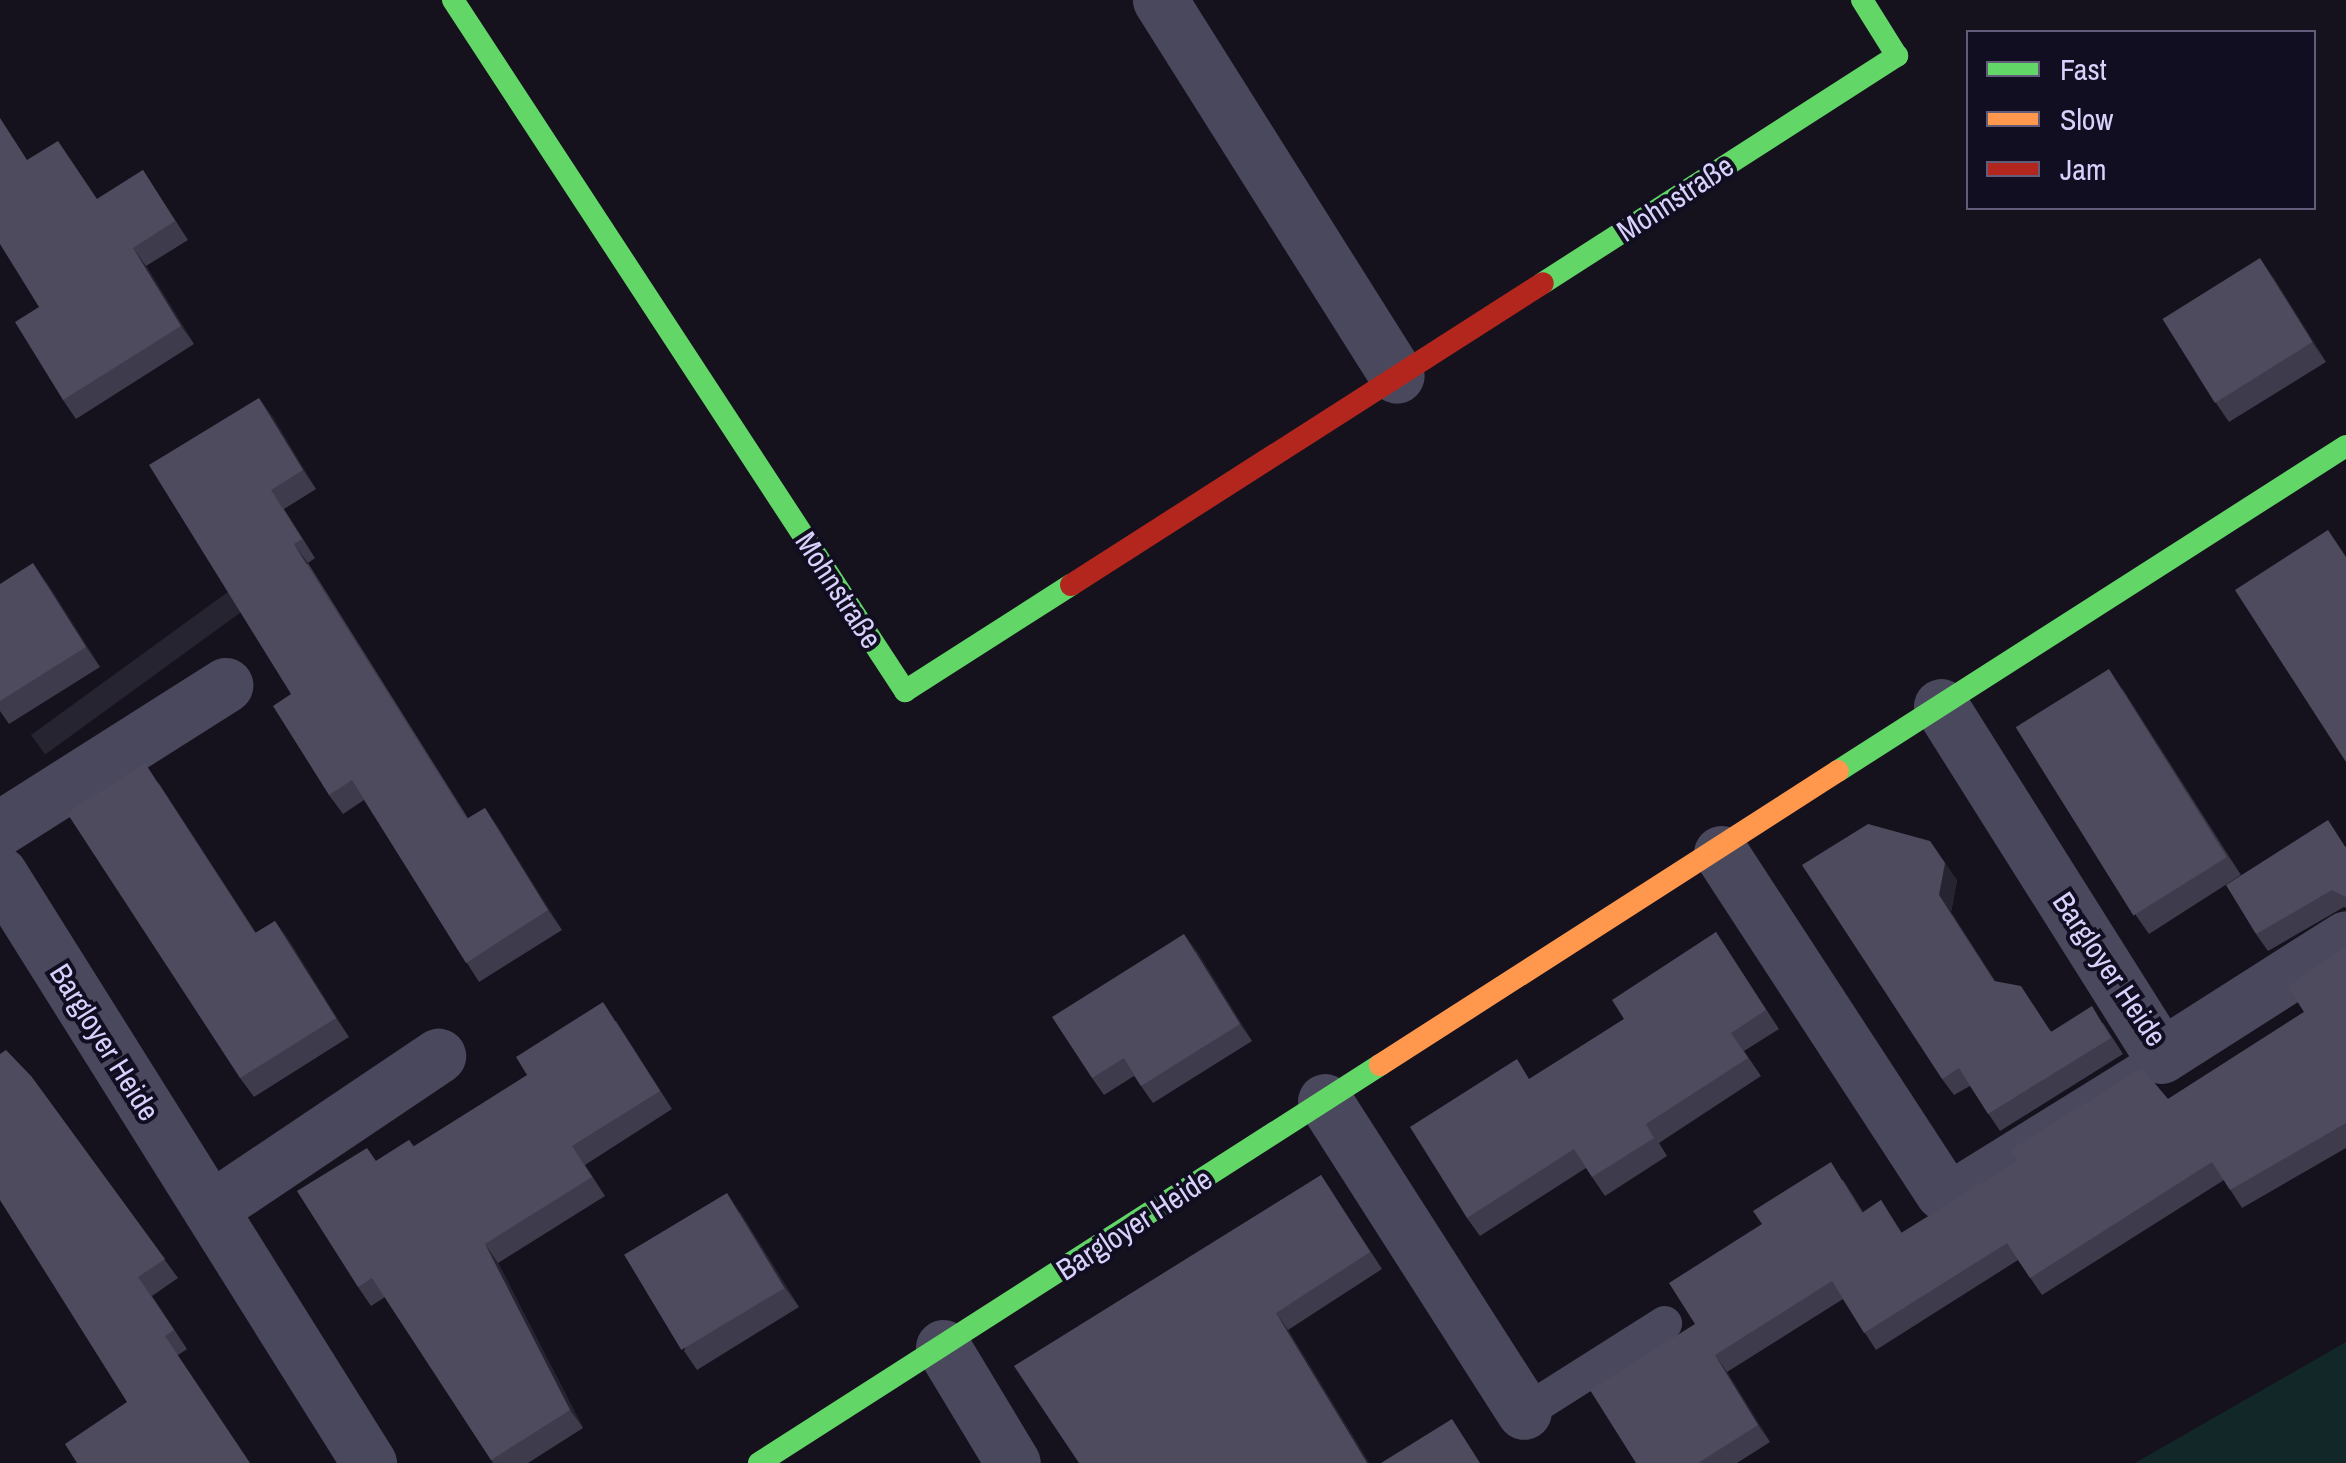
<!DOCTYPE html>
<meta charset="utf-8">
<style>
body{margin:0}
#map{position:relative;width:2346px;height:1463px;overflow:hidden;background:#15121d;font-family:"Archivo Narrow",sans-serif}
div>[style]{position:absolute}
.green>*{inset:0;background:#122728}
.lane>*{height:35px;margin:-17.5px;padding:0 17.5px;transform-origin:17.5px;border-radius:17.5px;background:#4a485d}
.street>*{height:55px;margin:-27.5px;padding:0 27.5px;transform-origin:27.5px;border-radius:27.5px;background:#4a485d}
.fast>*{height:22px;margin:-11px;padding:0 11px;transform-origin:11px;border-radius:11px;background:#63d668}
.slow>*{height:22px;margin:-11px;padding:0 11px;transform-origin:11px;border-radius:11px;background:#ff974d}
.jam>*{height:22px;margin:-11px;padding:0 11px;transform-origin:11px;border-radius:11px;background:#b3261e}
.wall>*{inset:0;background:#3e3b4c}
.shaded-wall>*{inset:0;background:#272431;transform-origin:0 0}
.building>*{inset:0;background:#4f4b5f;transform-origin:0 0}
span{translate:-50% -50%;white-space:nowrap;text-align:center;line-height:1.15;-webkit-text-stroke:8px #120e21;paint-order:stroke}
.street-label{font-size:30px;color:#d7d1fc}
.legend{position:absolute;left:1966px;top:30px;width:350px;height:180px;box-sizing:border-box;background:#120e21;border:2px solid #615c79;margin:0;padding:12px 18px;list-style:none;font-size:30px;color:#d7d1fc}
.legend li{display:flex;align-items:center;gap:20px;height:50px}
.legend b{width:50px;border:2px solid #615c79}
</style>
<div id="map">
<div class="green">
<i style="clip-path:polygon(2346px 1342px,2346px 1463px,2135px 1463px)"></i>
</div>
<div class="lane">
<i style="left:1942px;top:1192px;width:258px;rotate:-31.8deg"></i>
<i style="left:1524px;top:1412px;width:166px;rotate:-32.4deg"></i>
</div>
<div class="street">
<i style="left:1160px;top:0;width:444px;rotate:57.8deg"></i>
<i style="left:1941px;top:706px;width:413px;rotate:57.8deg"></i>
<i style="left:2161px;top:1056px;width:219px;rotate:-32.5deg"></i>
<i style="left:0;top:828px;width:267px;rotate:-32.4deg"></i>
<i style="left:1721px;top:853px;width:405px;rotate:56.9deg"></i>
<i style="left:0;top:874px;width:695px;rotate:57.93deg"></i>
<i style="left:1325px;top:1101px;width:369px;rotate:57.4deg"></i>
<i style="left:210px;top:1209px;width:275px;rotate:-33.9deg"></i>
<i style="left:943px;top:1347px;width:135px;rotate:58.9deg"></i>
</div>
<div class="fast">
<i style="left:453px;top:0;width:826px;rotate:56.81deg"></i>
<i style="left:905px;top:691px;width:197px;rotate:-32.6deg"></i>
<i style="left:1543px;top:283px;width:421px;rotate:-32.7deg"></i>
<i style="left:1897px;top:56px;width:66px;rotate:-122deg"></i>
<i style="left:1838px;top:771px;width:603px;rotate:-32.61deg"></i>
<i style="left:759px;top:1463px;width:738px;rotate:-32.66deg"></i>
</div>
<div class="slow">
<i style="left:1380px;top:1065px;width:544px;rotate:-32.7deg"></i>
</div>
<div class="jam">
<i style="left:1071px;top:585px;width:560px;rotate:-32.61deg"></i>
</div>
<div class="wall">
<i style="clip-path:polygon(28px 160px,97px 199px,143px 170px,188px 240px,146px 266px,194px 344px,76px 419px,63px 400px,39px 307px)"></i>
<i style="clip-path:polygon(2273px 277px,2326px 362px,2229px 422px,2216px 403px)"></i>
<i style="clip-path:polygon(259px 398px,316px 489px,284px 509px,315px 558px,308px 563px,468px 818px,485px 808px,562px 930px,479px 982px,364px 800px,343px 814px,329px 795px,291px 694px)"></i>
<i style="clip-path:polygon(47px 583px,100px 667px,9px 724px,0 711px,0 584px)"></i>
<i style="clip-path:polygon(2122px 688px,2241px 875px,2149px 934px,2135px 914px)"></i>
<i style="clip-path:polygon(158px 782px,256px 933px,275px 921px,349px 1037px,254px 1097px,240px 1078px)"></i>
<i style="clip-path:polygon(1868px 824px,1957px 880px,1951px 912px,1995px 981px,2052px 1032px,2103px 1023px,2123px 1054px,2000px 1131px,1970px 1086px,1954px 1095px,1942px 1079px)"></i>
<i style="clip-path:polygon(2346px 846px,2346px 908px,2344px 907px,2268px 951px,2256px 934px)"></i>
<i style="clip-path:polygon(1716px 932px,1779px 1029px,1744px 1051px,1761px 1076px,1659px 1143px,1667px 1156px,1605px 1196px,1586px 1168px,1480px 1236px,1467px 1218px,1530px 1079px,1624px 1019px)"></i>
<i style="clip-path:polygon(2346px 946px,2346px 1148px,2242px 1208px,2224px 1180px,2042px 1295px,2018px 1260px,1876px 1350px,1843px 1299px,1727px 1372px,1770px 1442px,1737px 1463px,1636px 1463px,1695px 1324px,1762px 1224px,1843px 1180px,1863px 1212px,1881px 1200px,1902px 1233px,2168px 1099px,2304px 1012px)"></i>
<i style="clip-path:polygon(1196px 950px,1252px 1041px,1153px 1103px,1134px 1076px,1104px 1095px,1092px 1078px)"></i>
<i style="clip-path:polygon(616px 1021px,672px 1109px,585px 1165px,605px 1196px,498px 1263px,583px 1428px,528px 1463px,493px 1463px,385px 1297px,371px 1306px,358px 1287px,376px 1161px,409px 1140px,414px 1146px)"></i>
<i style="clip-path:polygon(31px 1076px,178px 1278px,152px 1296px,187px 1349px,178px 1355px,127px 1402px)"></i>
<i style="clip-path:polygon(1321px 1175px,1382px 1269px,1288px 1330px,1369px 1463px,1079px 1463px)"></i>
<i style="clip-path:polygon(740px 1212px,799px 1307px,697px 1370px,684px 1351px)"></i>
</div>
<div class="shaded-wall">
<i style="clip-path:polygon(133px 248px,146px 266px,194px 344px,181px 326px)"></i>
<i style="clip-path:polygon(2260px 258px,2273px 277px,2326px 362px,2312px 342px)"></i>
<i style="clip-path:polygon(259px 398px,273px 417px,316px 489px,303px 470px)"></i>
<i style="left:294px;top:544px;width:24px;height:325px;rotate:54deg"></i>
<i style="clip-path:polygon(33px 563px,47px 583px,100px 667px,86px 647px)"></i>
<i style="clip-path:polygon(2109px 669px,2122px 688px,2241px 875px,2228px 856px)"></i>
<i style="clip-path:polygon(485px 808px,498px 827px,562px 930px,548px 910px)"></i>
<i style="clip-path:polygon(1930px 841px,1957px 880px,1951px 912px,2006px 998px,1939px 895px)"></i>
<i style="clip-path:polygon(275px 921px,289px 940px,349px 1037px,336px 1018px)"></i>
<i style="clip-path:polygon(1184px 934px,1196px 950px,1252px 1041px,1240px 1024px)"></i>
<i style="clip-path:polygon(727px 1193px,740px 1212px,799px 1307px,785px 1288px)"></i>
<i style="clip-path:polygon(485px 1244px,498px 1263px,583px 1428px,570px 1410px)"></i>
<i style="clip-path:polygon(1276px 1313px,1288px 1330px,1369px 1463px,1367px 1463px)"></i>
<i style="clip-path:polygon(1715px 1355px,1727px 1372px,1770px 1442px,1758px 1425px)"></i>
</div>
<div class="building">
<i style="clip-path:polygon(0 118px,27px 160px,58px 141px,97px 199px,143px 170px,175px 221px,133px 248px,181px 326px,63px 400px,15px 322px,39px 307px,0 244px)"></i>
<i style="left:2260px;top:258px;width:99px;height:115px;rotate:58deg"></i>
<i style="clip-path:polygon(259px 398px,303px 470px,271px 490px,302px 539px,294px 544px,467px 819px,485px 808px,548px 910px,466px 963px,352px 780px,329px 795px,273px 706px,291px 694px,149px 465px)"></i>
<i style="clip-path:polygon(2328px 530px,2346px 557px,2346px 762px,2235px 590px)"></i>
<i style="clip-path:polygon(33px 563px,86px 647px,0 701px,0 584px)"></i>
<i style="left:2109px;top:669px;width:222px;height:110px;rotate:58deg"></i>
<i style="clip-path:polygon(145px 763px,255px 933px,275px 921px,336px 1018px,240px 1078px,67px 813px)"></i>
<i style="clip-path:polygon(2328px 820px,2346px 848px,2346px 897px,2332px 890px,2256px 934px,2226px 885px)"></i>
<i style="clip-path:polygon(1868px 824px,1930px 841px,1945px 863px,1939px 895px,1956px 922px,1994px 981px,2021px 986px,2051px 1032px,2092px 1006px,2111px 1038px,1988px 1114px,1959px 1068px,1942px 1079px,1802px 865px)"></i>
<i style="clip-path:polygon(1716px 932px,1766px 1010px,1731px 1033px,1748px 1058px,1646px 1124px,1654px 1138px,1592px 1177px,1574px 1149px,1467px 1218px,1410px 1127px,1517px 1059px,1529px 1079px,1624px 1019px,1612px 1000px)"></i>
<i style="clip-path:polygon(1184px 934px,1240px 1024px,1141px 1086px,1124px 1058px,1092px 1078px,1052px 1017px)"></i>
<i style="clip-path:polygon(2346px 946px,2346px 1123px,2230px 1190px,2212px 1162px,2030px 1278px,2007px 1243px,1864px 1333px,1832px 1281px,1715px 1355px,1758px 1425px,1698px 1463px,1636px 1463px,1590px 1390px,1695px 1324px,1669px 1283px,1762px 1224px,1753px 1211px,1831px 1162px,1862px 1213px,1881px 1200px,1901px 1233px,2017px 1161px,2010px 1150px,2142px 1068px,2168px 1099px,2304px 1012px,2288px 987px)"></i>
<i style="clip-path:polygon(603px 1002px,660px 1091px,572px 1146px,592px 1177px,485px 1244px,570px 1410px,491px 1460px,372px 1278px,358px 1287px,297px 1191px,367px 1148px,376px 1161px,409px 1140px,413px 1147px,527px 1075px,516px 1057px)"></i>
<i style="clip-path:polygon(6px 1050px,31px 1076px,165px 1259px,138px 1277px,174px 1330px,165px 1336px,250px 1463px,77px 1463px,65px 1444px,127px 1402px,0 1200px,0 1054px)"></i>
<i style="clip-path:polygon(1321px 1175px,1370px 1252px,1276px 1313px,1367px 1463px,1079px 1463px,1014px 1366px)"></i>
<i style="left:727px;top:1193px;width:111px;height:120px;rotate:59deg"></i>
<i style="clip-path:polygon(1452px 1419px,1480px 1463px,1381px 1463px)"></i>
</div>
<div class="street-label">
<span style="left:1675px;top:198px;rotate:-33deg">Mohnstraße</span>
<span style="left:839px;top:590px;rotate:57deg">Mohnstraße</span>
<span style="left:2110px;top:969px;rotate:56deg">Bargloyer Heide</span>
<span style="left:105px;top:1042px;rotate:58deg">Bargloyer Heide</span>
<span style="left:1134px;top:1224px;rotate:-33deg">Bargloyer Heide</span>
</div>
<ul class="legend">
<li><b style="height:12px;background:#63d668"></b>Fast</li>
<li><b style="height:12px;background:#ff974d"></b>Slow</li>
<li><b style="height:12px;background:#b3261e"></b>Jam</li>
</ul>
</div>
